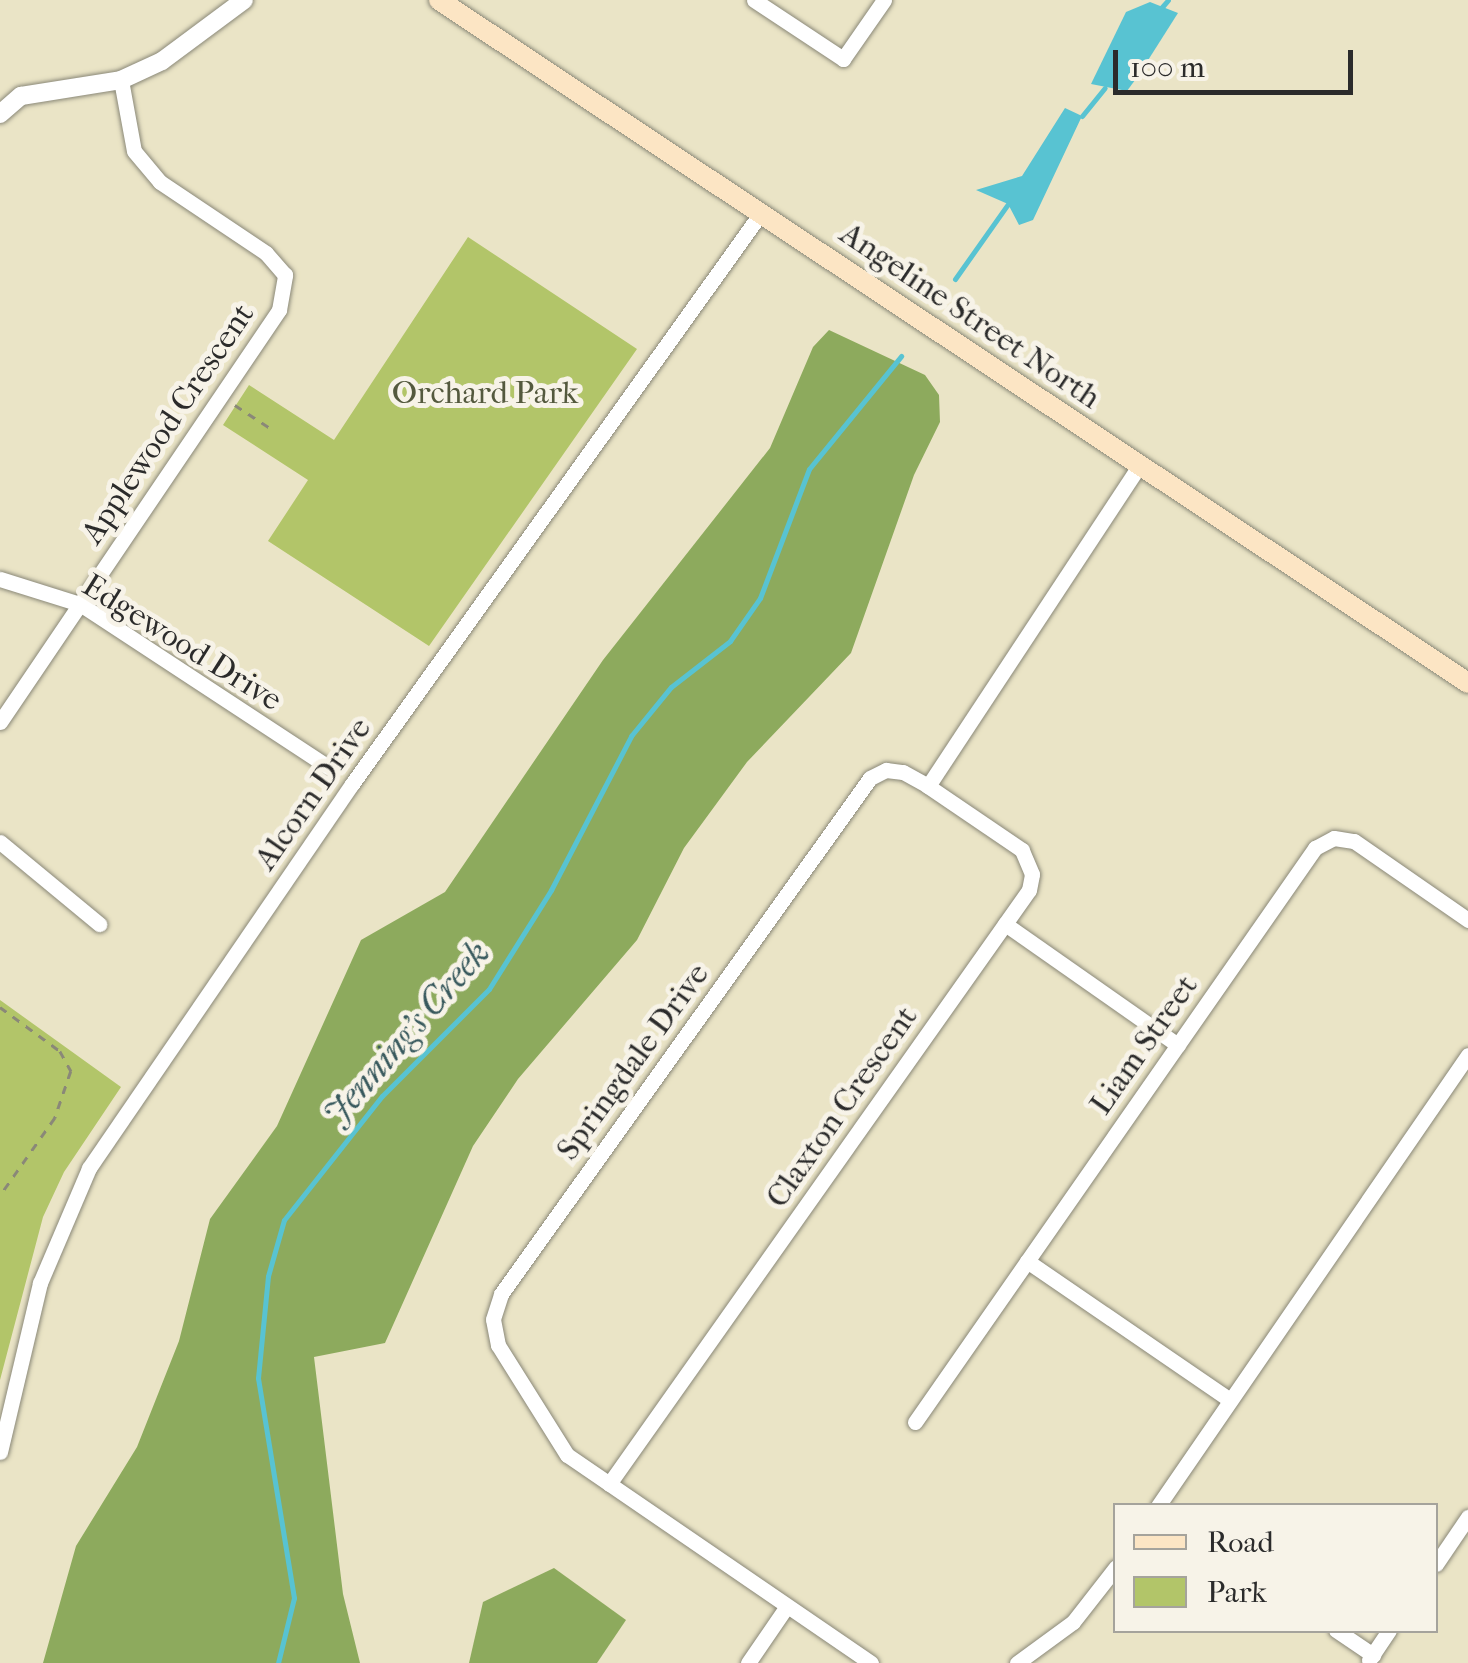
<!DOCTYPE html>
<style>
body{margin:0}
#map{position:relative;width:1468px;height:1663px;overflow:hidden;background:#eae4c6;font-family:"IM FELL French Canon",serif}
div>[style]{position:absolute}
.green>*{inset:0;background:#b2c569}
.forest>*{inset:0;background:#8daa5d}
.water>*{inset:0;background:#58c3d2}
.stream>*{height:5px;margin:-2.5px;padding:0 2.5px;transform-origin:2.5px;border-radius:2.5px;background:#58c3d2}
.path>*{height:2.5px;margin-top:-1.25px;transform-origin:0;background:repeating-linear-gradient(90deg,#8a8878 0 8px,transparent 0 16px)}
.roads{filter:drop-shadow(0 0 2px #8a8878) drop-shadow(0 0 2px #8a8878)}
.minor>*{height:15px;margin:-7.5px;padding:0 7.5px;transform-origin:7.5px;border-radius:7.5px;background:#fff}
.tertiary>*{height:18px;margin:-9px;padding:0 9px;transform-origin:9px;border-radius:9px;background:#fff}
.secondary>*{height:20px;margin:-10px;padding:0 10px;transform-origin:10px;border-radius:10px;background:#fce5c4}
span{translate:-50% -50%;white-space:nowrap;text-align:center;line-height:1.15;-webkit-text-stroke:10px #f7f3e8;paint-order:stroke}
.street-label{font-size:32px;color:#2b2b2b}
.park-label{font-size:32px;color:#54593e}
.water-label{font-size:35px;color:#38595d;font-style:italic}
.legend{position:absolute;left:1113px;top:1503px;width:325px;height:130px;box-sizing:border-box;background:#f7f3e8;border:2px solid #a5a39c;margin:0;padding:12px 18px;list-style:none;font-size:30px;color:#2b2b2b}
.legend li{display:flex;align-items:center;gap:20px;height:50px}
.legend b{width:50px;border:2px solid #a5a39c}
.scale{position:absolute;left:1113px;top:50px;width:240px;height:45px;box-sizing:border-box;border:5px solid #2b2b2b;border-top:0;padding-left:12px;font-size:30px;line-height:35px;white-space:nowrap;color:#2b2b2b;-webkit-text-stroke:8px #f7f3e8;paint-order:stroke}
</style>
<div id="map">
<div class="green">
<i style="clip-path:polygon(468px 237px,637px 349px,429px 646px,268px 541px,308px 480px,223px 425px,249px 385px,334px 440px)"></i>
<i style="clip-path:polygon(0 1000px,121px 1087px,64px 1172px,43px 1217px,0 1380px)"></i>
</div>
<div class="forest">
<i style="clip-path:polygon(829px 330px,925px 375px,939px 395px,940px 422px,914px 475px,851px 653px,747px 762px,684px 848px,637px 940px,518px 1079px,473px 1146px,385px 1343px,314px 1357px,343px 1594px,360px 1663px,43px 1663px,76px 1546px,137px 1447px,179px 1341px,210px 1219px,277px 1126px,361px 940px,445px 892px,603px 660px,770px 448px,813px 347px)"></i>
<i style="clip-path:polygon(554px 1568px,626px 1620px,597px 1663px,469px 1663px,483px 1602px)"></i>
</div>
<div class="water">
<i style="clip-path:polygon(1150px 2px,1178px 13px,1138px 76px,1127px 91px,1091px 84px,1126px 12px)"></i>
<i style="clip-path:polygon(1065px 108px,1082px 116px,1033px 220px,1019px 225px,1008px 204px,976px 190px,1022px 176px)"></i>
</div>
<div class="stream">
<i style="left:1162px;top:7px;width:9px;rotate:-49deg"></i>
<i style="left:1082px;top:116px;width:36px;rotate:-51deg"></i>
<i style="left:955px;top:279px;width:92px;rotate:-54.8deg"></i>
<i style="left:278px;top:1663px;width:67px;rotate:-76.2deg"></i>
<i style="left:294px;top:1598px;width:223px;rotate:-99.3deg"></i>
<i style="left:258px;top:1378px;width:102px;rotate:-84.4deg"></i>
<i style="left:268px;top:1276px;width:58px;rotate:-74.1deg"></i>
<i style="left:284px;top:1220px;width:158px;rotate:-51.7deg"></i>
<i style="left:382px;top:1096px;width:151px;rotate:-45deg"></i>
<i style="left:489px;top:989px;width:117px;rotate:-57.9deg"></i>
<i style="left:551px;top:890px;width:174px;rotate:-62.5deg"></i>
<i style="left:631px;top:736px;width:63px;rotate:-50.8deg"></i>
<i style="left:671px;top:687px;width:75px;rotate:-37.9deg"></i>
<i style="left:730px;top:641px;width:52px;rotate:-55.1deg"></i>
<i style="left:760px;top:598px;width:138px;rotate:-69.2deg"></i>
<i style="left:809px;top:469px;width:146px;rotate:-50.8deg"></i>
</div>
<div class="path">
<i style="left:235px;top:405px;width:42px;rotate:33.3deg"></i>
<i style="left:0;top:1007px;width:74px;rotate:36.3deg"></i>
<i style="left:60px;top:1051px;width:23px;rotate:61deg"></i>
<i style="left:71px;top:1071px;width:50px;rotate:108.8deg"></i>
<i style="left:55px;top:1118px;width:95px;rotate:125.2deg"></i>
</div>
<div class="roads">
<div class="minor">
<i style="left:754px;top:0;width:107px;rotate:33.5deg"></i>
<i style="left:843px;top:59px;width:72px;rotate:-55.2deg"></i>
<i style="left:0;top:579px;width:84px;rotate:17.4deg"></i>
<i style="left:80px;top:604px;width:297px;rotate:33.3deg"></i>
<i style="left:0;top:722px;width:498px;rotate:-55.9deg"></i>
<i style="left:279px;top:310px;width:36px;rotate:-80deg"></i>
<i style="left:285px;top:275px;width:29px;rotate:-131deg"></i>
<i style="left:266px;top:253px;width:128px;rotate:-146.2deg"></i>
<i style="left:160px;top:182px;width:40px;rotate:-130deg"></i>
<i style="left:134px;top:151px;width:72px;rotate:-100.4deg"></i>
<i style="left:0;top:842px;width:129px;rotate:39.6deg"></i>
<i style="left:1005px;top:924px;width:211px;rotate:35deg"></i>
<i style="left:1027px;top:1261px;width:246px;rotate:34.4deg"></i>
<i style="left:915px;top:1422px;width:700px;rotate:-55.13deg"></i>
<i style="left:1315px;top:848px;width:21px;rotate:-28deg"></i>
<i style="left:1334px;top:838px;width:20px;rotate:9deg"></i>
<i style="left:1354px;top:841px;width:139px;rotate:34.7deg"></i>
<i style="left:0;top:1452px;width:174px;rotate:-76.7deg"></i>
<i style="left:40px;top:1283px;width:125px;rotate:-66.9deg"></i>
<i style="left:89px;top:1168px;width:465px;rotate:-55.6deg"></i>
<i style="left:352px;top:784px;width:702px;rotate:-54.39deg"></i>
<i style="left:609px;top:1484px;width:727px;rotate:-54.74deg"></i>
<i style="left:1029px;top:890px;width:16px;rotate:-79deg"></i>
<i style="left:1032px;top:874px;width:26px;rotate:-113deg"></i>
<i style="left:1022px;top:850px;width:114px;rotate:-145.8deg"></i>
<i style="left:1158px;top:1506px;width:547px;rotate:-55.5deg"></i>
<i style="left:1436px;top:1564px;width:57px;rotate:-55.8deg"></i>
<i style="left:1336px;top:1630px;width:45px;rotate:34deg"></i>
<i style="left:1369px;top:1660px;width:36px;rotate:-56deg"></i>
<i style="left:748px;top:1663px;width:65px;rotate:-55.6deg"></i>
<i style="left:871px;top:1663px;width:368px;rotate:-145.6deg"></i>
<i style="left:567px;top:1455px;width:130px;rotate:-122.1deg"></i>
<i style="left:498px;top:1345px;width:26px;rotate:-101deg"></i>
<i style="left:493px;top:1319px;width:26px;rotate:-72deg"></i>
<i style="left:501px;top:1294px;width:634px;rotate:-54.43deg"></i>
<i style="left:870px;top:778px;width:18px;rotate:-27deg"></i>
<i style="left:886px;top:770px;width:17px;rotate:7deg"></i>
<i style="left:903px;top:772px;width:29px;rotate:29deg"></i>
<i style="left:928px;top:786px;width:385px;rotate:-56.6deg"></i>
<i style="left:1017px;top:1663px;width:69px;rotate:-36.2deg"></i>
<i style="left:1073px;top:1622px;width:70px;rotate:-52deg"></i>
</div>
<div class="tertiary">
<i style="left:0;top:114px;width:28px;rotate:-41deg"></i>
<i style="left:21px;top:96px;width:101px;rotate:-9.1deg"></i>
<i style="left:121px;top:80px;width:45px;rotate:-24.9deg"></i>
<i style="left:162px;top:61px;width:102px;rotate:-36.6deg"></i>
</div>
<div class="secondary">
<i style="left:439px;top:0;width:1235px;rotate:33.57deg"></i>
</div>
</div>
<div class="street-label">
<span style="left:970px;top:316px;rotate:34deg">Angeline Street North</span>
<span style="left:168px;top:424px;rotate:-56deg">Applewood Crescent</span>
<span style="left:182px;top:643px;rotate:32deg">Edgewood Drive</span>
<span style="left:313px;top:794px;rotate:-55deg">Alcorn Drive</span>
<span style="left:1144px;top:1045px;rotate:-55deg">Liam Street</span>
<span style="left:633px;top:1062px;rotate:-54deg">Springdale Drive</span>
<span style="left:842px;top:1107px;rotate:-55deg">Claxton Crescent</span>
</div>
<div class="park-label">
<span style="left:485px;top:393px">Orchard Park</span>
</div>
<div class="water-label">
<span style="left:407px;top:1034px;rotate:-49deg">Jenning's Creek</span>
</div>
<ul class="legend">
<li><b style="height:12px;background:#fce5c4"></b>Road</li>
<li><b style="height:28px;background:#b2c569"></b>Park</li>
</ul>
<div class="scale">100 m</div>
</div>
